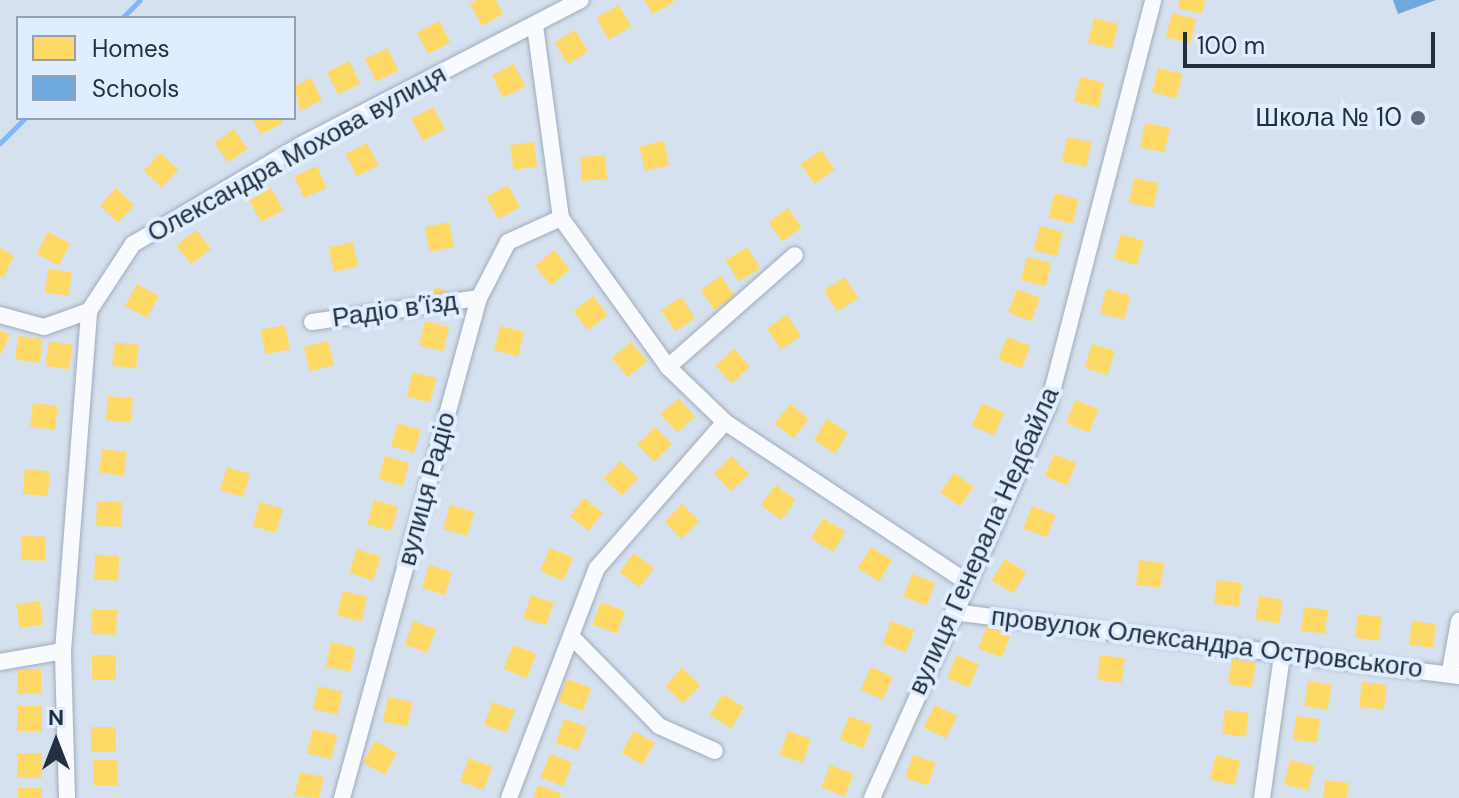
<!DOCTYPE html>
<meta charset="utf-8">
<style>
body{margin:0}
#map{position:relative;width:1459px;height:798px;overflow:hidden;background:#d6e1f0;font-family:"DM Sans",sans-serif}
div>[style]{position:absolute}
.homes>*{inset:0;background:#ffd966;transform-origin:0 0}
.schools>*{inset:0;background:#6fa8dc}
.stream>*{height:5px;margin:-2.5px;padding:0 2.5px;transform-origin:2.5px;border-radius:2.5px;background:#81b6fa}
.roads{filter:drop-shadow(0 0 2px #a0abba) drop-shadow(0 0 2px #a0abba)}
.street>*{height:16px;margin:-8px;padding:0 8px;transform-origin:8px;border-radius:8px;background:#f9fafd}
.dots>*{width:22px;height:22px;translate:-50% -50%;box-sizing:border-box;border:4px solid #dfedff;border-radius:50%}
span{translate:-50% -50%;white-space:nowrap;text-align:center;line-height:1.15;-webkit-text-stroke:8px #dfedff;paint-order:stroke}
.poi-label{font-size:26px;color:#222f40}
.right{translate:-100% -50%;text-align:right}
.street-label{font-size:26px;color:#222f40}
.legend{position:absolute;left:16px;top:16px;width:280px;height:104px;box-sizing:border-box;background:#dfedff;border:2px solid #93a1b3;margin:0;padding:10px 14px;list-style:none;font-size:24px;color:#222f40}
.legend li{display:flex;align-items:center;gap:16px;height:40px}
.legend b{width:40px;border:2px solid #93a1b3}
.north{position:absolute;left:16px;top:702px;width:80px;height:80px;-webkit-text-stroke:6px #dfedff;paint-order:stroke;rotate:0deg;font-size:22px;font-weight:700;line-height:32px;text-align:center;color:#222f40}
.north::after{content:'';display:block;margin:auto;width:28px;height:36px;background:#222f40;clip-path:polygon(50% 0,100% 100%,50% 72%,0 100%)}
.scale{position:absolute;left:1183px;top:32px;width:252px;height:36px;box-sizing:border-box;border:4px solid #222f40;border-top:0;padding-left:10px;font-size:24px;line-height:28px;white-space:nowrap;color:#222f40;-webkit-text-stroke:6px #dfedff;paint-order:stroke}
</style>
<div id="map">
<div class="homes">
<i style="clip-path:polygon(477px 0,496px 0,503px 14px,482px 26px,470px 4px)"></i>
<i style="clip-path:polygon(644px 0,673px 0,674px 2px,653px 14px)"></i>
<i style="clip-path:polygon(1179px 0,1205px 0,1202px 14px,1178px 8px)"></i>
<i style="left:619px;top:5px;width:25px;height:26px;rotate:61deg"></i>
<i style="left:1172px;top:13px;width:25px;height:25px;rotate:14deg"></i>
<i style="left:1094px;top:18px;width:25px;height:25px;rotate:14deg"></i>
<i style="left:439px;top:21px;width:24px;height:25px;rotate:62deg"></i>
<i style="left:575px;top:30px;width:25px;height:24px;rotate:58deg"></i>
<i style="left:387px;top:48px;width:25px;height:25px;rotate:63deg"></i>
<i style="left:349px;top:61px;width:25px;height:25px;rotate:63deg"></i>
<i style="left:514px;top:64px;width:25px;height:25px;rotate:63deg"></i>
<i style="left:1158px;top:68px;width:25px;height:25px;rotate:14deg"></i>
<i style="left:1080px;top:77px;width:25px;height:25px;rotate:14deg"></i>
<i style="clip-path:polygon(311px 78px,322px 100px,300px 111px,294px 86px)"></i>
<i style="left:433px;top:107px;width:25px;height:25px;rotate:61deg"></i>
<i style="clip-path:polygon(252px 118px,280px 118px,283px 123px,261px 134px)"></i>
<i style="left:1145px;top:123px;width:25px;height:25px;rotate:11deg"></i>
<i style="left:234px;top:129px;width:24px;height:24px;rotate:55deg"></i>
<i style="left:1067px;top:137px;width:25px;height:25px;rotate:12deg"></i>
<i style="left:664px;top:141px;width:25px;height:25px;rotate:78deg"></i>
<i style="left:534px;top:142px;width:25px;height:24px;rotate:83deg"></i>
<i style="left:367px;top:143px;width:25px;height:24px;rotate:63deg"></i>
<i style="left:821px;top:150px;width:24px;height:25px;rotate:55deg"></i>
<i style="left:160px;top:153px;width:25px;height:24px;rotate:43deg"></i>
<i style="left:605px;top:155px;width:24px;height:25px;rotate:85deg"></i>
<i style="left:317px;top:166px;width:24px;height:25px;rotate:66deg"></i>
<i style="left:1134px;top:178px;width:25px;height:25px;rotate:12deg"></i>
<i style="left:508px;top:185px;width:25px;height:25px;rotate:61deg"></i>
<i style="left:116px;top:188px;width:25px;height:24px;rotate:43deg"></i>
<i style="left:271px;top:188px;width:25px;height:25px;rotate:61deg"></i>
<i style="left:1055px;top:193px;width:25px;height:25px;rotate:16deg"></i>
<i style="left:788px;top:208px;width:24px;height:24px;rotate:55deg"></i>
<i style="left:449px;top:222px;width:25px;height:25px;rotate:78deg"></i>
<i style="left:1040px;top:226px;width:24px;height:25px;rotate:15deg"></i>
<i style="left:196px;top:230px;width:24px;height:25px;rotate:52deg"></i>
<i style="left:48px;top:232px;width:25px;height:25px;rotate:27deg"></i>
<i style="left:1121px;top:234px;width:24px;height:25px;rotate:17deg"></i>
<i style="left:353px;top:242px;width:25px;height:25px;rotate:78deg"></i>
<i style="left:747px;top:247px;width:25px;height:25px;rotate:58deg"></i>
<i style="clip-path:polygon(0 248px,14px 256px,3px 278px,0 276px)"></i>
<i style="left:554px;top:250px;width:25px;height:25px;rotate:50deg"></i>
<i style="left:1027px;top:257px;width:25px;height:24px;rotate:14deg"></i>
<i style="left:48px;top:269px;width:24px;height:24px;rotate:7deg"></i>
<i style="left:721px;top:276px;width:24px;height:25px;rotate:55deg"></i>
<i style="left:845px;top:277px;width:25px;height:25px;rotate:58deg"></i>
<i style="left:137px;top:284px;width:25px;height:25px;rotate:29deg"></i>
<i style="left:435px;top:287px;width:24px;height:24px;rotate:19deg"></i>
<i style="left:1017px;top:289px;width:25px;height:25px;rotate:21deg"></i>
<i style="left:1106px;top:289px;width:25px;height:25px;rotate:14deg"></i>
<i style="left:593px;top:296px;width:24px;height:25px;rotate:52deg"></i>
<i style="left:681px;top:297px;width:25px;height:24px;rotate:56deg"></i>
<i style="left:787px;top:315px;width:25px;height:24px;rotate:56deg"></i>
<i style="left:425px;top:321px;width:25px;height:25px;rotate:14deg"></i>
<i style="left:285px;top:325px;width:25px;height:25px;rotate:79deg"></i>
<i style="left:500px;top:326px;width:25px;height:25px;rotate:14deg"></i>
<i style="clip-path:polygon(0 330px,10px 335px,0 356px)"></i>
<i style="left:18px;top:336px;width:25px;height:24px;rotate:7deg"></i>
<i style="left:1007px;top:337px;width:25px;height:24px;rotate:21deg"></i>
<i style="left:49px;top:341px;width:24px;height:25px;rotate:9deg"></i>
<i style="left:328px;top:341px;width:25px;height:25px;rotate:76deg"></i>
<i style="left:115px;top:342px;width:24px;height:24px;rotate:7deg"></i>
<i style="left:631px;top:342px;width:25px;height:25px;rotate:50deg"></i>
<i style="left:1092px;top:344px;width:24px;height:25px;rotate:17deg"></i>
<i style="left:734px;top:349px;width:24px;height:25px;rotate:48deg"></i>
<i style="left:413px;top:372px;width:24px;height:25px;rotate:15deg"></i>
<i style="left:108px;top:396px;width:25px;height:24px;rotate:5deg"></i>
<i style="left:678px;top:398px;width:25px;height:24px;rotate:47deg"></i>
<i style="left:1075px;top:400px;width:25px;height:25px;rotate:21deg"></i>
<i style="left:33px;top:403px;width:25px;height:24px;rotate:7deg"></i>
<i style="left:982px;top:403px;width:24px;height:25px;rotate:24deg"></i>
<i style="left:790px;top:404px;width:24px;height:25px;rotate:38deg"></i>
<i style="left:827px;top:419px;width:25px;height:25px;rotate:32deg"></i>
<i style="left:398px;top:423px;width:24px;height:24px;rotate:17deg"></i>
<i style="left:655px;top:427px;width:24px;height:25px;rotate:45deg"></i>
<i style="left:102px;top:449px;width:25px;height:24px;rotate:7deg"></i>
<i style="left:1054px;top:454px;width:24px;height:24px;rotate:22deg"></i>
<i style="left:385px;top:456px;width:25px;height:24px;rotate:16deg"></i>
<i style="left:732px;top:456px;width:25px;height:25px;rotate:47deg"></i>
<i style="left:620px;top:461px;width:25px;height:24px;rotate:43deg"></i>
<i style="left:227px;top:467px;width:24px;height:24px;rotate:17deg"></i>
<i style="left:25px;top:469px;width:25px;height:25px;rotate:5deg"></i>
<i style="left:954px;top:473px;width:24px;height:24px;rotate:35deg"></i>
<i style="left:776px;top:485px;width:25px;height:25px;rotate:37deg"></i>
<i style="left:584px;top:498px;width:24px;height:23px;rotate:38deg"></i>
<i style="left:374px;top:500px;width:25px;height:25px;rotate:16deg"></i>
<i style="left:97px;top:501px;width:25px;height:25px;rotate:2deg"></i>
<i style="left:260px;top:502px;width:24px;height:25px;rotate:17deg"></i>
<i style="left:682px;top:504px;width:24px;height:25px;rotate:45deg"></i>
<i style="left:450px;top:505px;width:25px;height:25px;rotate:16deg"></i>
<i style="left:1032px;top:506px;width:25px;height:24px;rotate:21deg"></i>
<i style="left:823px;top:518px;width:26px;height:24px;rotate:31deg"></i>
<i style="left:22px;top:536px;width:24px;height:24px;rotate:2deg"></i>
<i style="left:871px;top:547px;width:25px;height:25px;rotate:32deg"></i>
<i style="left:550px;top:548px;width:25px;height:25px;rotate:23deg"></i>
<i style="left:357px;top:549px;width:25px;height:25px;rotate:18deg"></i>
<i style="left:634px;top:553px;width:25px;height:24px;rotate:37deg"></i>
<i style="left:95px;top:555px;width:24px;height:25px;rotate:2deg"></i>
<i style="left:1005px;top:559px;width:25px;height:25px;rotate:32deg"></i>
<i style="left:1139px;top:560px;width:25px;height:25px;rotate:7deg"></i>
<i style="left:429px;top:565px;width:24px;height:24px;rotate:17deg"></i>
<i style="left:912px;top:574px;width:25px;height:24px;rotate:21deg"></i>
<i style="left:1217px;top:580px;width:25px;height:24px;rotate:7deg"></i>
<i style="left:343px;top:591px;width:25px;height:25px;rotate:14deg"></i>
<i style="left:531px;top:595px;width:24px;height:24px;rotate:19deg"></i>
<i style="left:1259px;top:596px;width:24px;height:24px;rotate:9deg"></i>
<i style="left:40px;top:601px;width:24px;height:24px;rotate:83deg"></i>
<i style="left:601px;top:602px;width:26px;height:24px;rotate:21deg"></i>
<i style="left:1304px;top:607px;width:24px;height:24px;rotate:7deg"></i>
<i style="left:92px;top:609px;width:25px;height:25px;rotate:2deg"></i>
<i style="left:1358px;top:614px;width:24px;height:24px;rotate:7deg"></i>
<i style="left:413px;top:621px;width:24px;height:25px;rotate:19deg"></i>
<i style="left:891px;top:621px;width:25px;height:24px;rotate:21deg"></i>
<i style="left:1412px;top:621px;width:24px;height:24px;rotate:7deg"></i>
<i style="left:987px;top:626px;width:25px;height:24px;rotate:21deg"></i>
<i style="left:331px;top:642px;width:25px;height:25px;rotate:12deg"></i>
<i style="left:513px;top:645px;width:25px;height:26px;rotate:21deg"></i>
<i style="left:92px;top:655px;width:24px;height:25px"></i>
<i style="left:957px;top:655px;width:24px;height:25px;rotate:24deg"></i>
<i style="left:1100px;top:655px;width:25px;height:25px;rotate:7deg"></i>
<i style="left:1232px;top:659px;width:24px;height:25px;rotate:9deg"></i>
<i style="left:871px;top:667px;width:24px;height:25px;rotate:24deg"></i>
<i style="left:682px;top:668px;width:25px;height:25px;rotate:43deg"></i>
<i style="left:17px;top:669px;width:24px;height:25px"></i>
<i style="left:567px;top:679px;width:26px;height:24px;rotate:21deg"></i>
<i style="left:1308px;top:681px;width:24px;height:25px;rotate:9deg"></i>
<i style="left:1362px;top:682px;width:25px;height:25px;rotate:7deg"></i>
<i style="left:318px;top:686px;width:25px;height:24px;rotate:12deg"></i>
<i style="left:723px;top:694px;width:25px;height:25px;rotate:32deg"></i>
<i style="left:388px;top:697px;width:25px;height:25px;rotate:12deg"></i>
<i style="left:492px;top:702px;width:24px;height:24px;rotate:19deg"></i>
<i style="left:935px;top:705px;width:25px;height:25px;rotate:27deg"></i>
<i style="left:17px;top:706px;width:25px;height:25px"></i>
<i style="left:1225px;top:710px;width:24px;height:24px;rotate:7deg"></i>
<i style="left:849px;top:716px;width:25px;height:25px;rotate:21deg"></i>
<i style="left:1296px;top:716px;width:24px;height:24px;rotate:7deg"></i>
<i style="left:564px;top:719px;width:24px;height:25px;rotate:19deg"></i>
<i style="left:91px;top:727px;width:25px;height:25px"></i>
<i style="left:313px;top:729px;width:25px;height:25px;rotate:14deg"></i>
<i style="left:634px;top:731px;width:24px;height:25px;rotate:30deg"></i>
<i style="left:788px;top:731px;width:24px;height:25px;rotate:19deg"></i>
<i style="left:375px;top:741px;width:25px;height:25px;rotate:29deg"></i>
<i style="left:17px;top:753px;width:25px;height:25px"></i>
<i style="left:550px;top:754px;width:24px;height:25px;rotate:22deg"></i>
<i style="left:913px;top:755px;width:24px;height:24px;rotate:19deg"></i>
<i style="left:1216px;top:755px;width:25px;height:25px;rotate:14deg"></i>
<i style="left:469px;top:758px;width:25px;height:25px;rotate:21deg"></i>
<i style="left:93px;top:760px;width:25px;height:25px"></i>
<i style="left:1290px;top:760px;width:25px;height:25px;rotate:14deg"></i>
<i style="left:830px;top:765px;width:25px;height:24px;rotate:21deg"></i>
<i style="clip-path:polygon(300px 772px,324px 777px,319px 798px,294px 796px)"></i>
<i style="clip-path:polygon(1325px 780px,1349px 783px,1347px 798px,1323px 798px)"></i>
<i style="clip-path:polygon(538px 785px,561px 794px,560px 798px,533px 798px)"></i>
<i style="left:18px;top:788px;width:24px;height:10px"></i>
</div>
<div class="schools">
<i style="clip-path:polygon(1393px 0,1436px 0,1398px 14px)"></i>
</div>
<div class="stream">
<i style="left:122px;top:18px;width:25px;rotate:-45deg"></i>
<i style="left:0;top:143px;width:35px;rotate:-45deg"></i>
</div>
<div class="roads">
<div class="street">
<i style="left:535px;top:26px;width:194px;rotate:82.3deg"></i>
<i style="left:561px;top:218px;width:183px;rotate:54.3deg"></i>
<i style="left:668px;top:367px;width:79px;rotate:44deg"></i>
<i style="left:725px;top:422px;width:290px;rotate:33.5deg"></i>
<i style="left:0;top:315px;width:46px;rotate:15.3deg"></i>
<i style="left:44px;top:327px;width:48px;rotate:-19.6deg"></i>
<i style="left:312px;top:322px;width:169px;rotate:-8.2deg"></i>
<i style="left:668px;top:367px;width:169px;rotate:-41.4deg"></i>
<i style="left:953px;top:612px;width:510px;rotate:7.21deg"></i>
<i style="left:571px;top:636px;width:126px;rotate:45.6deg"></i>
<i style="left:659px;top:726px;width:61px;rotate:24.1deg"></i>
<i style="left:0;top:662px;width:64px;rotate:-9.9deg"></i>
<i style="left:1450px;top:671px;width:51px;rotate:-79.8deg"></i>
<i style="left:67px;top:798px;width:147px;rotate:-91.6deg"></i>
<i style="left:63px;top:651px;width:341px;rotate:-85.6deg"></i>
<i style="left:89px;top:311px;width:80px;rotate:-56.7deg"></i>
<i style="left:133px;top:244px;width:195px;rotate:-30.5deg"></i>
<i style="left:301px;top:145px;width:315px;rotate:-27.4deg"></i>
<i style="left:342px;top:798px;width:518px;rotate:-74.68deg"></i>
<i style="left:479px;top:298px;width:63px;rotate:-62.6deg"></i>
<i style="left:508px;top:242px;width:58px;rotate:-24.4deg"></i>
<i style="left:509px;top:798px;width:246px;rotate:-69.1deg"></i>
<i style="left:597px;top:568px;width:194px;rotate:-48.8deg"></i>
<i style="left:872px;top:798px;width:429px;rotate:-65.8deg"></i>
<i style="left:1048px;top:407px;width:420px;rotate:-75.5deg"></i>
<i style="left:1262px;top:798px;width:144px;rotate:-82deg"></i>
</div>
</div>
<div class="dots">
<i style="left:1418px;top:118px;background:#616d7e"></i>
</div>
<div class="poi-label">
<span class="right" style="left:1402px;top:118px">Школа № 10</span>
</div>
<div class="street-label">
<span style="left:297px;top:154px;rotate:-29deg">Олександра Мохова вулиця</span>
<span style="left:395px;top:310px;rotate:-8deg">Радіо в’їзд</span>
<span style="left:427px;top:489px;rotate:-75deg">вулиця Радіо</span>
<span style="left:984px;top:541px;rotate:-66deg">вулиця Генерала Недбайла</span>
<span style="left:1207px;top:643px;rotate:7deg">провулок Олександра Островського</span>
</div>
<ul class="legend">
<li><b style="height:22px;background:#ffd966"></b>Homes</li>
<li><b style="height:22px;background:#6fa8dc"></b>Schools</li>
</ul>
<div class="north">N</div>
<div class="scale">100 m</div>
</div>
